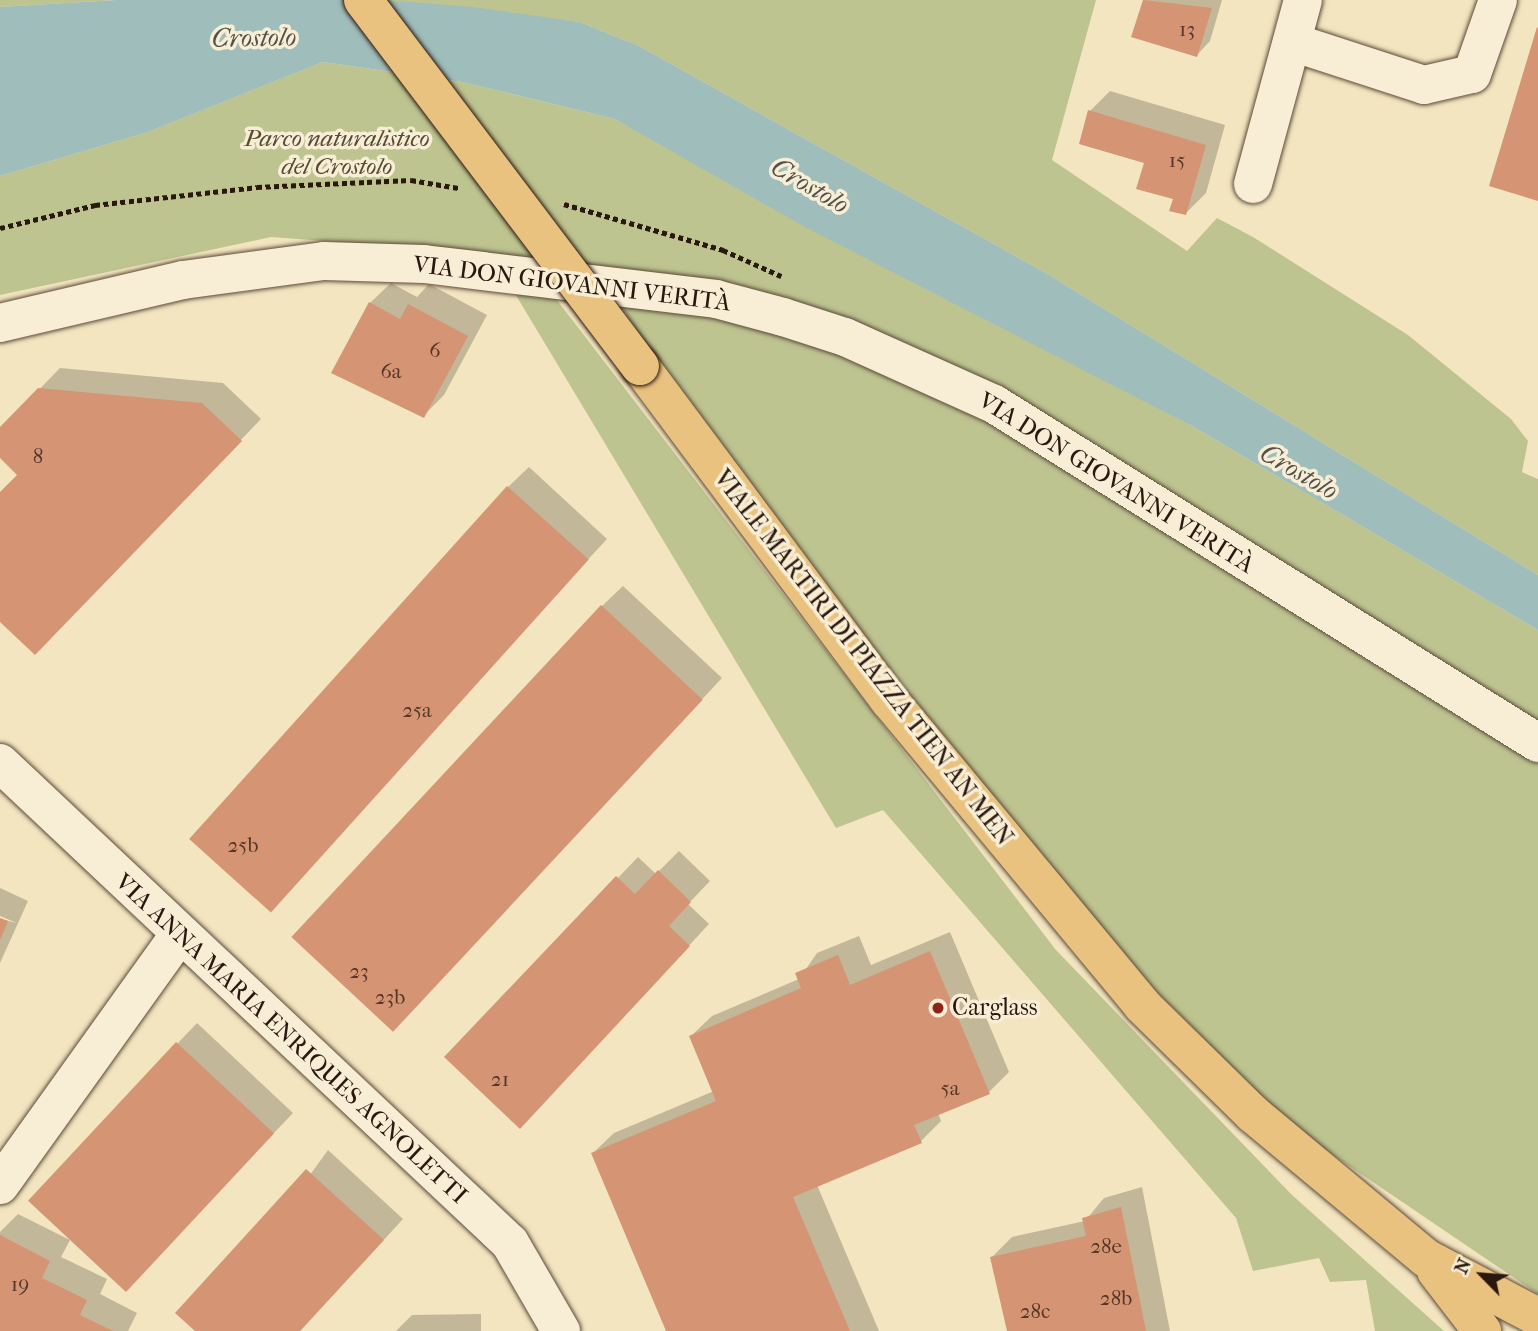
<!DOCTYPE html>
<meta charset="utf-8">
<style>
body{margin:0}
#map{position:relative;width:1538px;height:1331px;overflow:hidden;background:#f3e5bf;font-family:"IM FELL French Canon",serif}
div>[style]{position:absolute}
.green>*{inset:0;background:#bdc490}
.water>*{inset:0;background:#9fbdbb}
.shadow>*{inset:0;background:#0003}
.building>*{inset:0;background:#d59473;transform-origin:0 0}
.path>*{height:4.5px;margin-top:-2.25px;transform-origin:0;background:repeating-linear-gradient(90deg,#2a170e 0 5px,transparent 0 8.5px)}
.roads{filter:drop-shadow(0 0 2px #5c4a3a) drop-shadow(0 0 2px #5c4a3a)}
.minor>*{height:38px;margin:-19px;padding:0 19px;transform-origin:19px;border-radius:19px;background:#f7eed5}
.trunk>*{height:38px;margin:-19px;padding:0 19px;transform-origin:19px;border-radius:19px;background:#eac280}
.bridges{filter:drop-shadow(0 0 2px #2a170e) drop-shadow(0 0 2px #2a170e)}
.trunk-bridge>*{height:38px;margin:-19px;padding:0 19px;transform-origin:19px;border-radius:19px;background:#eac280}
.dots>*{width:19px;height:19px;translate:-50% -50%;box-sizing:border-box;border:4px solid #f7eed5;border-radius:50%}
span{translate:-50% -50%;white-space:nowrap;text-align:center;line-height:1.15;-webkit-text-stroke:7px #f7eed5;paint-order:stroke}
.number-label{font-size:21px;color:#553627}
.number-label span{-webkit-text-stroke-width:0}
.park-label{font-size:24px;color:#564b35;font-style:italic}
.street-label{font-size:24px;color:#2a170e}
.poi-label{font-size:24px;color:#2a170e}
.left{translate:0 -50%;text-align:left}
.water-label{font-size:26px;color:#53514b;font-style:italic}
.north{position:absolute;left:1447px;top:1240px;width:70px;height:70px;-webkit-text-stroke:5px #f7eed5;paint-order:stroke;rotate:295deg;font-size:19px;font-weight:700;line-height:28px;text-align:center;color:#2a170e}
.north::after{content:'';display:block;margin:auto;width:24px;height:32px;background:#2a170e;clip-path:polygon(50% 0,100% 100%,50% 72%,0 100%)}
</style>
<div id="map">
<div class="green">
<i style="clip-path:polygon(0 0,116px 0,0 7px)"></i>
<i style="clip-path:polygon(383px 0,1096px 0,1052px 160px,1187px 251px,1217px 218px,1253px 237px,1408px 335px,1511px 419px,1528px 441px,1522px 472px,1538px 479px,1538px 575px,1044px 272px,639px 46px,580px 22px)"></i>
<i style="clip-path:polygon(323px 62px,462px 82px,615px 119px,1192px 426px,1538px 630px,1538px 724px,1014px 398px,501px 254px,271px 237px,0 295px,0 176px,148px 132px)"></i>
<i style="clip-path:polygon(550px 291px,1056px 950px,1292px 1195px,1444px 1331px,1375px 1331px,1366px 1280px,1330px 1282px,1319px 1258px,1253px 1271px,1236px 1218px,883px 810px,836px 828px,514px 292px)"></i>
<i style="clip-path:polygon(617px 300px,719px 313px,859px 358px,1002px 424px,1538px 757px,1538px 1294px,1277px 1117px,1138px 974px,905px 697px,717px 447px)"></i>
</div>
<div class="water">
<i style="clip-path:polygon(116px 0,383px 0,473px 7px,580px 22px,639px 46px,1044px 272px,1538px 575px,1538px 630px,1192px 426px,805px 227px,615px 119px,462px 82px,323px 62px,148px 132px,0 176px,0 7px)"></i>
</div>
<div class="shadow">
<i style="clip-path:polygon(1145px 0,1222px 0,1210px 41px,1197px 55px,1133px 36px)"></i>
<i style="clip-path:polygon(1110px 91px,1225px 125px,1206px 193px,1186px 213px,1146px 162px,1090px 111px)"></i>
<i style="clip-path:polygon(391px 283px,417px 297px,429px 284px,487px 315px,444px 395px,423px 416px,370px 303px)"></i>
<i style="clip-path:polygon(60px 368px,223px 383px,261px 419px,55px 632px,0 620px,0 495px,19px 475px,0 456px,0 430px)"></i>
<i style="clip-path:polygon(529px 467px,607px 539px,285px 886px,508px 487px)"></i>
<i style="clip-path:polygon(623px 586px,722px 678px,413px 1009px,602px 606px)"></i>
<i style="clip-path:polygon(679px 851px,710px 881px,688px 904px,709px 924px,540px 1106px,446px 1057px,638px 857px,656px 874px)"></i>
<i style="clip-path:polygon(0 888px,28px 901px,0 963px,0 919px,17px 923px,0 916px)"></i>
<i style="clip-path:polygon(950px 932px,1009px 1072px,989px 1092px,938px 1113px,941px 1121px,921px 1141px,817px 1185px,879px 1331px,668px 1331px,593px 1153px,614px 1133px,714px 1091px,691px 1036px,712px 1016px,799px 979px,817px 953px,859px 936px,871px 965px)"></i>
<i style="clip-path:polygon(197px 1023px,293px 1113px,144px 1270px,177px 1044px)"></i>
<i style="clip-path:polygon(328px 1150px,403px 1219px,300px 1331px,197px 1331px)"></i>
<i style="clip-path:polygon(1142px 1187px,1170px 1331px,1009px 1331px,992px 1257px,1012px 1237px,1085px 1221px,1104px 1198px)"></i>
<i style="clip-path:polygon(18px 1214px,70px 1240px,61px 1257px,107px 1279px,100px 1294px,137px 1313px,128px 1331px,0 1331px,0 1232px)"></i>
<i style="clip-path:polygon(481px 1314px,481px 1331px,396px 1331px,412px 1315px)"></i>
</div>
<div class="building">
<i style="clip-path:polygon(1143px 0,1212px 8px,1197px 57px,1131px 37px)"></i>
<i style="clip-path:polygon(1537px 27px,1538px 28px,1538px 201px,1489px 186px)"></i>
<i style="clip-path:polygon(1088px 110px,1206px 145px,1186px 215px,1169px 211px,1173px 199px,1136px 189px,1144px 163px,1079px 144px)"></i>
<i style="clip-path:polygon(369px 302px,400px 319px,408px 304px,468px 336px,424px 418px,331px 373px)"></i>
<i style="clip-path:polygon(38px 388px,202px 403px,242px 441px,35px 655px,0 622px,0 492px,17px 475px,0 458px,0 427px)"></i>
<i style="left:507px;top:486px;width:110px;height:475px;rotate:42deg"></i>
<i style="left:601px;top:605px;width:139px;height:454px;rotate:43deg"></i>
<i style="clip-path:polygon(658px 870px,691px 902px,669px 926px,690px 946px,520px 1129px,444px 1057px,616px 876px,635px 894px)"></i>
<i style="clip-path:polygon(0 918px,8px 921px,0 940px)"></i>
<i style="clip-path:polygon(930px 951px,990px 1094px,914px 1125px,922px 1143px,793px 1197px,850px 1331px,666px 1331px,591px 1153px,716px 1101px,689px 1036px,801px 988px,795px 973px,838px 955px,850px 985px)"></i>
<i style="left:176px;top:1042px;width:134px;height:217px;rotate:43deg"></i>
<i style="clip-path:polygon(306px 1169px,384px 1240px,300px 1331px,195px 1331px,175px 1313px)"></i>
<i style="clip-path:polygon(1121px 1207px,1146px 1331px,1007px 1331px,990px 1257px,1086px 1236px,1082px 1218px)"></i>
<i style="clip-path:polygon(0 1235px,50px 1261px,42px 1278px,87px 1300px,80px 1315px,113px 1331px,0 1331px)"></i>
</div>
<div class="path">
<i style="left:564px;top:204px;width:166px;rotate:16.1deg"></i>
<i style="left:723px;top:250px;width:64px;rotate:24.1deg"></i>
<i style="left:0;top:228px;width:98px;rotate:-13.6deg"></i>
<i style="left:95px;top:205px;width:163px;rotate:-6.3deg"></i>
<i style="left:257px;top:187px;width:154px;rotate:-2.6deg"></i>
<i style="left:411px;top:180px;width:48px;rotate:9.7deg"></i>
</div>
<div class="roads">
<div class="minor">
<i style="left:1292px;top:42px;width:139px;rotate:18deg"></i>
<i style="left:1424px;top:85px;width:49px;rotate:-12.9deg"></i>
<i style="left:1472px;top:74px;width:78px;rotate:-70.6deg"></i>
<i style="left:1253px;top:184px;width:191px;rotate:-74.8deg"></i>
<i style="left:0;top:323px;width:188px;rotate:-13.2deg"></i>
<i style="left:183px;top:280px;width:142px;rotate:-7.7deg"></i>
<i style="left:324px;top:261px;width:100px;rotate:1.7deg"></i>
<i style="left:424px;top:264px;width:294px;rotate:6.8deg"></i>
<i style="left:716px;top:299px;width:69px;rotate:15deg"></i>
<i style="left:783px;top:317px;width:65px;rotate:17.9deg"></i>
<i style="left:845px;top:337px;width:163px;rotate:24.2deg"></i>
<i style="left:994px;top:404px;width:641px;rotate:31.93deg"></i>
<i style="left:0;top:763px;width:700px;rotate:43.26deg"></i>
<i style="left:510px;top:1243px;width:102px;rotate:59.9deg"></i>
<i style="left:0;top:1185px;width:306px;rotate:-54.4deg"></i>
</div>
<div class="trunk">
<i style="left:640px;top:366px;width:418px;rotate:53.3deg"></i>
<i style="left:890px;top:701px;width:395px;rotate:50.3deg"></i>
<i style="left:1142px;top:1005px;width:156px;rotate:44.5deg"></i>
<i style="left:1253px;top:1114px;width:225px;rotate:39.8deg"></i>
<i style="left:1426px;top:1258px;width:127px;rotate:27.8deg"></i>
<i style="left:1436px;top:1271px;width:76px;rotate:52.5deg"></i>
</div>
</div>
<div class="bridges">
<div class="trunk-bridge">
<i style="left:363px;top:0;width:459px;rotate:52.9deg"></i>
</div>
</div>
<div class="dots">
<i style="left:938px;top:1008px;background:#8f2418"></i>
</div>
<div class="number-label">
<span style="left:1187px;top:29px">13</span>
<span style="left:1177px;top:160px">15</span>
<span style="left:435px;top:350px">6</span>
<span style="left:391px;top:371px">6a</span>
<span style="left:38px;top:456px">8</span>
<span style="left:417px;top:710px">25a</span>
<span style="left:243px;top:845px">25b</span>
<span style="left:359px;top:971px">23</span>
<span style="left:390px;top:997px">23b</span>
<span style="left:500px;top:1079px">21</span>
<span style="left:950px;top:1088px">5a</span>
<span style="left:1106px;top:1246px">28e</span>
<span style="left:20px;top:1284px">19</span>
<span style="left:1116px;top:1298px">28b</span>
<span style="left:1035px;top:1311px">28c</span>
</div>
<div class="park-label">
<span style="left:337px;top:153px">Parco naturalistico<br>del Crostolo</span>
</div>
<div class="street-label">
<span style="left:572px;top:284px;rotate:7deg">VIA DON GIOVANNI VERITÀ</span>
<span style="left:1116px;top:483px;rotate:32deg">VIA DON GIOVANNI VERITÀ</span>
<span style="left:863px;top:658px;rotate:52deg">VIALE MARTIRI DI PIAZZA TIEN AN MEN</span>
<span style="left:291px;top:1039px;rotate:43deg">VIA ANNA MARIA ENRIQUES AGNOLETTI</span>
</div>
<div class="poi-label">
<span class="left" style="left:952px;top:1008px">Carglass</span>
</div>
<div class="water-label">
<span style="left:254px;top:38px;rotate:-1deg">Crostolo</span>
<span style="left:810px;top:186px;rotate:30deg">Crostolo</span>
<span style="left:1299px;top:472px;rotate:30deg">Crostolo</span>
</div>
<div class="north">N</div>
</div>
